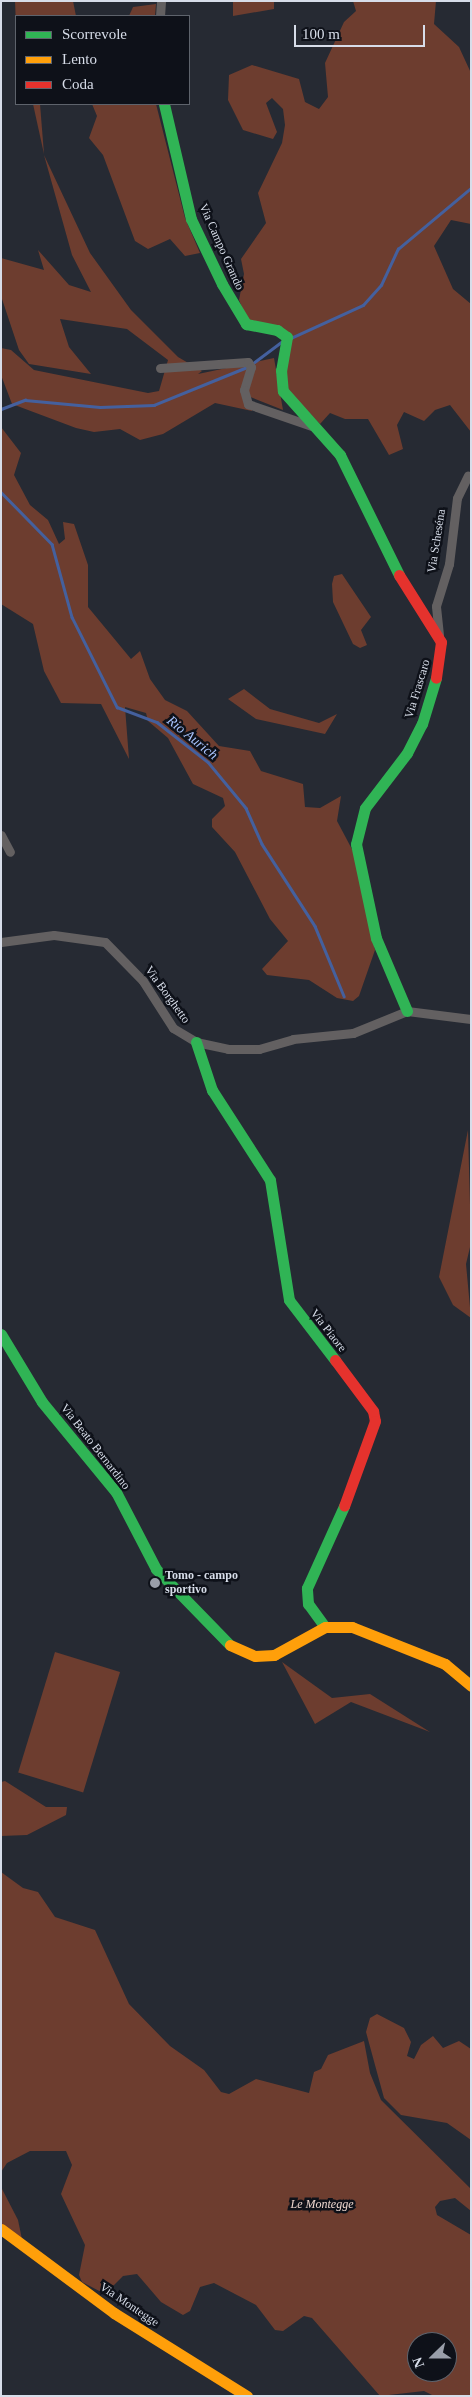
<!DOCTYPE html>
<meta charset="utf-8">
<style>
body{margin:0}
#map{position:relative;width:472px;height:2397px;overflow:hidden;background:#262a33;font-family:Georgia,serif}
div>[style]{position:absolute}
.green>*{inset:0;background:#6d3d2f;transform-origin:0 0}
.stream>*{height:2.5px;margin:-1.25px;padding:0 1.25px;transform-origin:1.25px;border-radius:1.25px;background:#44609e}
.street>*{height:9px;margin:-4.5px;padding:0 4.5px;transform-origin:4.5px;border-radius:4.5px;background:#636061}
.fast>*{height:11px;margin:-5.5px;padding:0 5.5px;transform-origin:5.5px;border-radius:5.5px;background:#30b455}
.slow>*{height:11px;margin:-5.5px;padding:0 5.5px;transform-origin:5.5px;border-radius:5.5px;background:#ff9f0a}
.jam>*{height:11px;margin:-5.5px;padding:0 5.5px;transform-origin:5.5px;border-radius:5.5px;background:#e5322d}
.dots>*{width:14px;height:14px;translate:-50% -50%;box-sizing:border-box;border:2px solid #0e1119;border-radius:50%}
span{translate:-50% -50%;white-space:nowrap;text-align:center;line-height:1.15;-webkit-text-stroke:5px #0e1119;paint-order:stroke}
.street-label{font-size:12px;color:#d7dde9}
.poi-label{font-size:12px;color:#d7dde9;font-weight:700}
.left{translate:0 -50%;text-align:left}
.park-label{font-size:12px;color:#eed7cf;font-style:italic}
.water-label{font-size:14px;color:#a7c2fb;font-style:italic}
.frame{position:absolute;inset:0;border:2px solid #d7dde9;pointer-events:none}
.legend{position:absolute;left:15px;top:15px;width:175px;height:90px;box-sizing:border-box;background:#0e1119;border:1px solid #5e636c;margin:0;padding:6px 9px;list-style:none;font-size:15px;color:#d7dde9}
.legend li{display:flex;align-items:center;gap:10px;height:25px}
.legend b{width:25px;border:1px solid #5e636c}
.north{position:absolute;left:407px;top:2332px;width:50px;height:50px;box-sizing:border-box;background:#0e1119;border:1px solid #5e636c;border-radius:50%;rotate:248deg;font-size:14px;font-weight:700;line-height:20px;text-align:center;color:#d7dde9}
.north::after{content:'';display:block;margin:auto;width:18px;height:22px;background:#999ea9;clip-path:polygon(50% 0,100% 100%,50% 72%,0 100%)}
.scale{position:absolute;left:294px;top:25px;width:131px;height:22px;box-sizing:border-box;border:2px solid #d7dde9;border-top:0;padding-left:6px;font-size:15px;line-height:18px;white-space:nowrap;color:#d7dde9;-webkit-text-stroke:4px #0e1119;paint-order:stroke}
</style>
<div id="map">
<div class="green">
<i style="clip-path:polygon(15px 1px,73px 1px,76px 16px,16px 16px,16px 26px)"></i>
<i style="clip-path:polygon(233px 1px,274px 1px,274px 9px,233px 16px)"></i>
<i style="clip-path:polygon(353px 1px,436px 1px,434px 24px,459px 47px,471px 73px,471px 224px,451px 220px,434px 246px,453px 289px,471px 304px,471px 432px,450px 405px,435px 410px,424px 421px,404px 412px,397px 425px,403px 449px,389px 455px,368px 419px,345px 419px,330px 413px,320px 424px,284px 386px,291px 341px,248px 322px,239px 300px,244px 274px,241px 259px,266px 223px,258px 193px,282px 143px,285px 125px,283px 109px,272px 98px,266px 103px,277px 132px,273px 139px,243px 130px,228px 100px,229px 75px,252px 65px,299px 79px,305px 102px,319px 109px,328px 97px,325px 63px,344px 22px,356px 11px)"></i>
<i style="clip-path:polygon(156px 4px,155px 16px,129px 16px,133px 7px)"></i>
<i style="clip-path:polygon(33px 104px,40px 104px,44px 154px)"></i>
<i style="clip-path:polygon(92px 104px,156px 104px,185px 218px,200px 253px,185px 256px,170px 239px,148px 249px,135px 241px,103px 155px,89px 138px,97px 116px)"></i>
<i style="clip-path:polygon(44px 155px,90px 253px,131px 310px,178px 357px,202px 371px,198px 374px,274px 358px,283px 410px,248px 396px,252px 411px,215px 403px,163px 434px,140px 440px,120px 429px,94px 432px,76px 428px,12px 404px,1px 375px,1px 348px,11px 350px,34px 370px,148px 393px,159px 391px,168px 360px,127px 329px,60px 319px,69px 347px,91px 374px,29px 364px,19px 350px,1px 296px,1px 258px,44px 270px,38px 250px,69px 285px,91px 292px,72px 255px)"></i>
<i style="clip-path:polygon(1px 427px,21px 453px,14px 475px,30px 505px,48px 520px,59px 544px,65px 539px,63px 522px,74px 524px,88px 565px,88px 607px,131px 659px,140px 651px,150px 679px,165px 700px,187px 711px,219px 746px,250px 751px,261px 771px,303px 784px,305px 807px,320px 808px,341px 796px,337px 821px,354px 853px,375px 950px,359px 996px,353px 1001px,337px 998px,309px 980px,267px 975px,262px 969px,288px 941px,270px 919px,235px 852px,212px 827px,212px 819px,225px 806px,223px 798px,193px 784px,168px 738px,148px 721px,146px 713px,125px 707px,129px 759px,101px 704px,61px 703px,44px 671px,33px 624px,1px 604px)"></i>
<i style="clip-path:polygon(342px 574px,371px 617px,361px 630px,367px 645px,360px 648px,353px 644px,333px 602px,332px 584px,334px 576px)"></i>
<i style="clip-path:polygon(244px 689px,270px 709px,319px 723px,337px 714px,325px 734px,256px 719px,228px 699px)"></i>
<i style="clip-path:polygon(468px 1130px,471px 1243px,466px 1264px,471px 1318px,453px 1305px,439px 1277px)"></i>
<i style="left:55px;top:1652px;width:68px;height:126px;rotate:17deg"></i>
<i style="clip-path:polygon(282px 1662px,332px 1698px,370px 1694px,430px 1732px,351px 1702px,315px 1724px)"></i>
<i style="clip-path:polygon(5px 1781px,46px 1807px,67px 1807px,66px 1815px,27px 1835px,1px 1836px,1px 1782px)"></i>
<i style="clip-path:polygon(evenodd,1px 1872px,23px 1888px,38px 1892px,55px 1917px,95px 1930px,129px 2004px,170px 2046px,204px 2070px,221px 2092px,229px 2094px,256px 2079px,309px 2093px,314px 2072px,321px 2069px,328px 2055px,364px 2041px,370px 2073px,381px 2100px,471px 2189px,471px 2211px,455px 2198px,440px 2201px,435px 2207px,437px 2215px,471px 2235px,471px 2396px,434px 2396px,424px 2391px,380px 2396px,312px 2318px,304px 2316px,283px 2331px,275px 2330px,256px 2305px,214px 2283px,200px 2287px,190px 2311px,183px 2315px,161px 2302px,137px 2274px,123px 2276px,105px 2294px,82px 2282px,79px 2275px,85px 2245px,61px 2194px,72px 2165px,66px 2151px,30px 2151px,7px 2163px,1px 2172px,1px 1872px,417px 2342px,447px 2342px,447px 2372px,417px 2372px,417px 2342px)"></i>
<i style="clip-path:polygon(377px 2014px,404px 2028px,411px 2042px,407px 2056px,414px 2059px,421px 2045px,433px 2036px,443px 2048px,459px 2041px,471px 2049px,471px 2140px,447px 2123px,401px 2115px,384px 2098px,366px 2032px,370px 2018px)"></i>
<i style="clip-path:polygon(1px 2187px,18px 2220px,23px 2244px,1px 2227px)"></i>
</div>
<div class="stream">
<i style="left:291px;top:338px;width:79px;rotate:-24.6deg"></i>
<i style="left:363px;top:305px;width:27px;rotate:-48deg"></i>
<i style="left:381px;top:285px;width:40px;rotate:-65deg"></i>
<i style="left:398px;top:249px;width:95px;rotate:-39.9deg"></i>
<i style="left:252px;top:364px;width:36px;rotate:-37deg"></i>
<i style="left:1px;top:409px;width:26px;rotate:-21deg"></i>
<i style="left:25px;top:400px;width:75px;rotate:5.3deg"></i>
<i style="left:100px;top:407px;width:54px;rotate:-2.1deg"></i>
<i style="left:154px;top:405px;width:100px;rotate:-22.2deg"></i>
<i style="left:1px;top:492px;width:73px;rotate:45.6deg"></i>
<i style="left:52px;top:544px;width:76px;rotate:74.7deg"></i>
<i style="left:72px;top:617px;width:101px;rotate:63.4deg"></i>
<i style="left:117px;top:707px;width:43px;rotate:20.6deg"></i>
<i style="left:157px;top:722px;width:65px;rotate:38.1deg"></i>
<i style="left:208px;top:762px;width:60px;rotate:50.4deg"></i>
<i style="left:246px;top:808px;width:39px;rotate:66deg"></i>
<i style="left:262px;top:844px;width:98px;rotate:57.1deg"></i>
<i style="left:315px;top:926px;width:76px;rotate:67.5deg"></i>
</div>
<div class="street">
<i style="left:160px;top:16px;width:15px;rotate:-86deg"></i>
<i style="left:160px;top:368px;width:88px;rotate:-3.9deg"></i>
<i style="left:248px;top:362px;width:6px;rotate:59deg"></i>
<i style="left:251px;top:367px;width:24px;rotate:107deg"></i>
<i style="left:244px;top:390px;width:15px;rotate:74deg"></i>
<i style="left:248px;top:404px;width:68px;rotate:19deg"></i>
<i style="left:439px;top:635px;width:29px;rotate:-96deg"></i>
<i style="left:436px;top:606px;width:44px;rotate:-72.8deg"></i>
<i style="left:449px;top:564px;width:66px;rotate:-83.1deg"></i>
<i style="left:457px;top:498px;width:25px;rotate:-64deg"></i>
<i style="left:1px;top:835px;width:19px;rotate:62deg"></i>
<i style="left:1px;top:942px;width:53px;rotate:-7.5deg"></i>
<i style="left:54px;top:935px;width:51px;rotate:7.8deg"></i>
<i style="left:105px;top:942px;width:54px;rotate:45.7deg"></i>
<i style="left:143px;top:981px;width:56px;rotate:57.4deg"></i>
<i style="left:173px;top:1028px;width:27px;rotate:31deg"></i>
<i style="left:196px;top:1042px;width:33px;rotate:12deg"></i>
<i style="left:228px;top:1049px;width:31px"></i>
<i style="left:259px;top:1049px;width:35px;rotate:-16deg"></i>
<i style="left:293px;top:1039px;width:60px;rotate:-5.7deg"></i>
<i style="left:353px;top:1033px;width:58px;rotate:-22.2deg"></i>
<i style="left:407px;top:1011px;width:64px;rotate:7.1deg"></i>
</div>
<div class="fast">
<i style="left:164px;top:104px;width:118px;rotate:76.8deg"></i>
<i style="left:191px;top:219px;width:72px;rotate:64.5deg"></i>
<i style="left:222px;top:284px;width:47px;rotate:59deg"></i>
<i style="left:246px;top:324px;width:32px;rotate:11deg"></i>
<i style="left:277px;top:330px;width:12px;rotate:35deg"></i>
<i style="left:287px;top:337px;width:34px;rotate:100deg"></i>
<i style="left:281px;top:370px;width:21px;rotate:85deg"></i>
<i style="left:283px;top:391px;width:86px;rotate:48.3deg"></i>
<i style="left:340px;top:455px;width:134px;rotate:63.8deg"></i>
<i style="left:407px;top:1011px;width:79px;rotate:-113deg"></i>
<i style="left:376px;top:938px;width:96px;rotate:-102deg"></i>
<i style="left:356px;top:844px;width:37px;rotate:-76deg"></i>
<i style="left:365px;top:808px;width:69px;rotate:-52.6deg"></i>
<i style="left:407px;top:753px;width:33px;rotate:-63deg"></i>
<i style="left:422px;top:724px;width:48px;rotate:-73.1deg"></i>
<i style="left:196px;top:1042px;width:51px;rotate:71.6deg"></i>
<i style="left:212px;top:1090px;width:107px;rotate:57.2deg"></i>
<i style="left:270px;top:1180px;width:121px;rotate:81deg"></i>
<i style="left:289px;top:1300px;width:76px;rotate:52.5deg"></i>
<i style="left:1px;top:1334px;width:79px;rotate:58.9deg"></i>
<i style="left:42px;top:1402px;width:117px;rotate:50.6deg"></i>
<i style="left:116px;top:1492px;width:87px;rotate:62.5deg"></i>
<i style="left:156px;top:1569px;width:106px;rotate:45.8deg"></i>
<i style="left:325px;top:1627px;width:29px;rotate:-126deg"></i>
<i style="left:308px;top:1604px;width:16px;rotate:-94deg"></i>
<i style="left:307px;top:1588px;width:90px;rotate:-65.7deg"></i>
</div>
<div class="slow">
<i style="left:230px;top:1645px;width:27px;rotate:24deg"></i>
<i style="left:255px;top:1656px;width:19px;rotate:-3deg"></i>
<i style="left:274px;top:1655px;width:58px;rotate:-28.8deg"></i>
<i style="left:325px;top:1627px;width:27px"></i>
<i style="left:352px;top:1627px;width:100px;rotate:21.7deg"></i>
<i style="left:445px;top:1664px;width:34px;rotate:40deg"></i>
<i style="left:1px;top:2229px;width:141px;rotate:36.6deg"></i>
<i style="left:114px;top:2313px;width:157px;rotate:32deg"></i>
</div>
<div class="jam">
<i style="left:399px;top:575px;width:79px;rotate:57.9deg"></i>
<i style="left:441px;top:642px;width:36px;rotate:98deg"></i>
<i style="left:335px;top:1360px;width:64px;rotate:53.3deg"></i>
<i style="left:373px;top:1411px;width:10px;rotate:79deg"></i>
<i style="left:375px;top:1421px;width:90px;rotate:110deg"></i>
</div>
<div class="dots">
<i style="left:155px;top:1583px;background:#999ea9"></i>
</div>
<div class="street-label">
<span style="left:221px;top:247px;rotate:66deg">Via Campo Grando</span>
<span style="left:437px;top:541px;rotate:-81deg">Via Scheséna</span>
<span style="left:418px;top:689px;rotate:-73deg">Via Frascaro</span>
<span style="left:167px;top:995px;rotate:54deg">Via Borghetto</span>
<span style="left:328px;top:1331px;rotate:52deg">Via Piaore</span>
<span style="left:95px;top:1447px;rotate:52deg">Via Beato Bernardino</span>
<span style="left:129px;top:2305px;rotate:34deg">Via Montegge</span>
</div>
<div class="poi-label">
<span class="left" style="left:165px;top:1583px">Tomo - campo<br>sportivo</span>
</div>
<div class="park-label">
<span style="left:322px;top:2205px">Le Montegge</span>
</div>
<div class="water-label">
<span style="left:192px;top:738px;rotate:39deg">Rio Aurich</span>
</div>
<div class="frame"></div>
<ul class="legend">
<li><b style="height:6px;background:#30b455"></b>Scorrevole</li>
<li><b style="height:6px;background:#ff9f0a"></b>Lento</li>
<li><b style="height:6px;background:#e5322d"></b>Coda</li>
</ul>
<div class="north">N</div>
<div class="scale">100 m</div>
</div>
